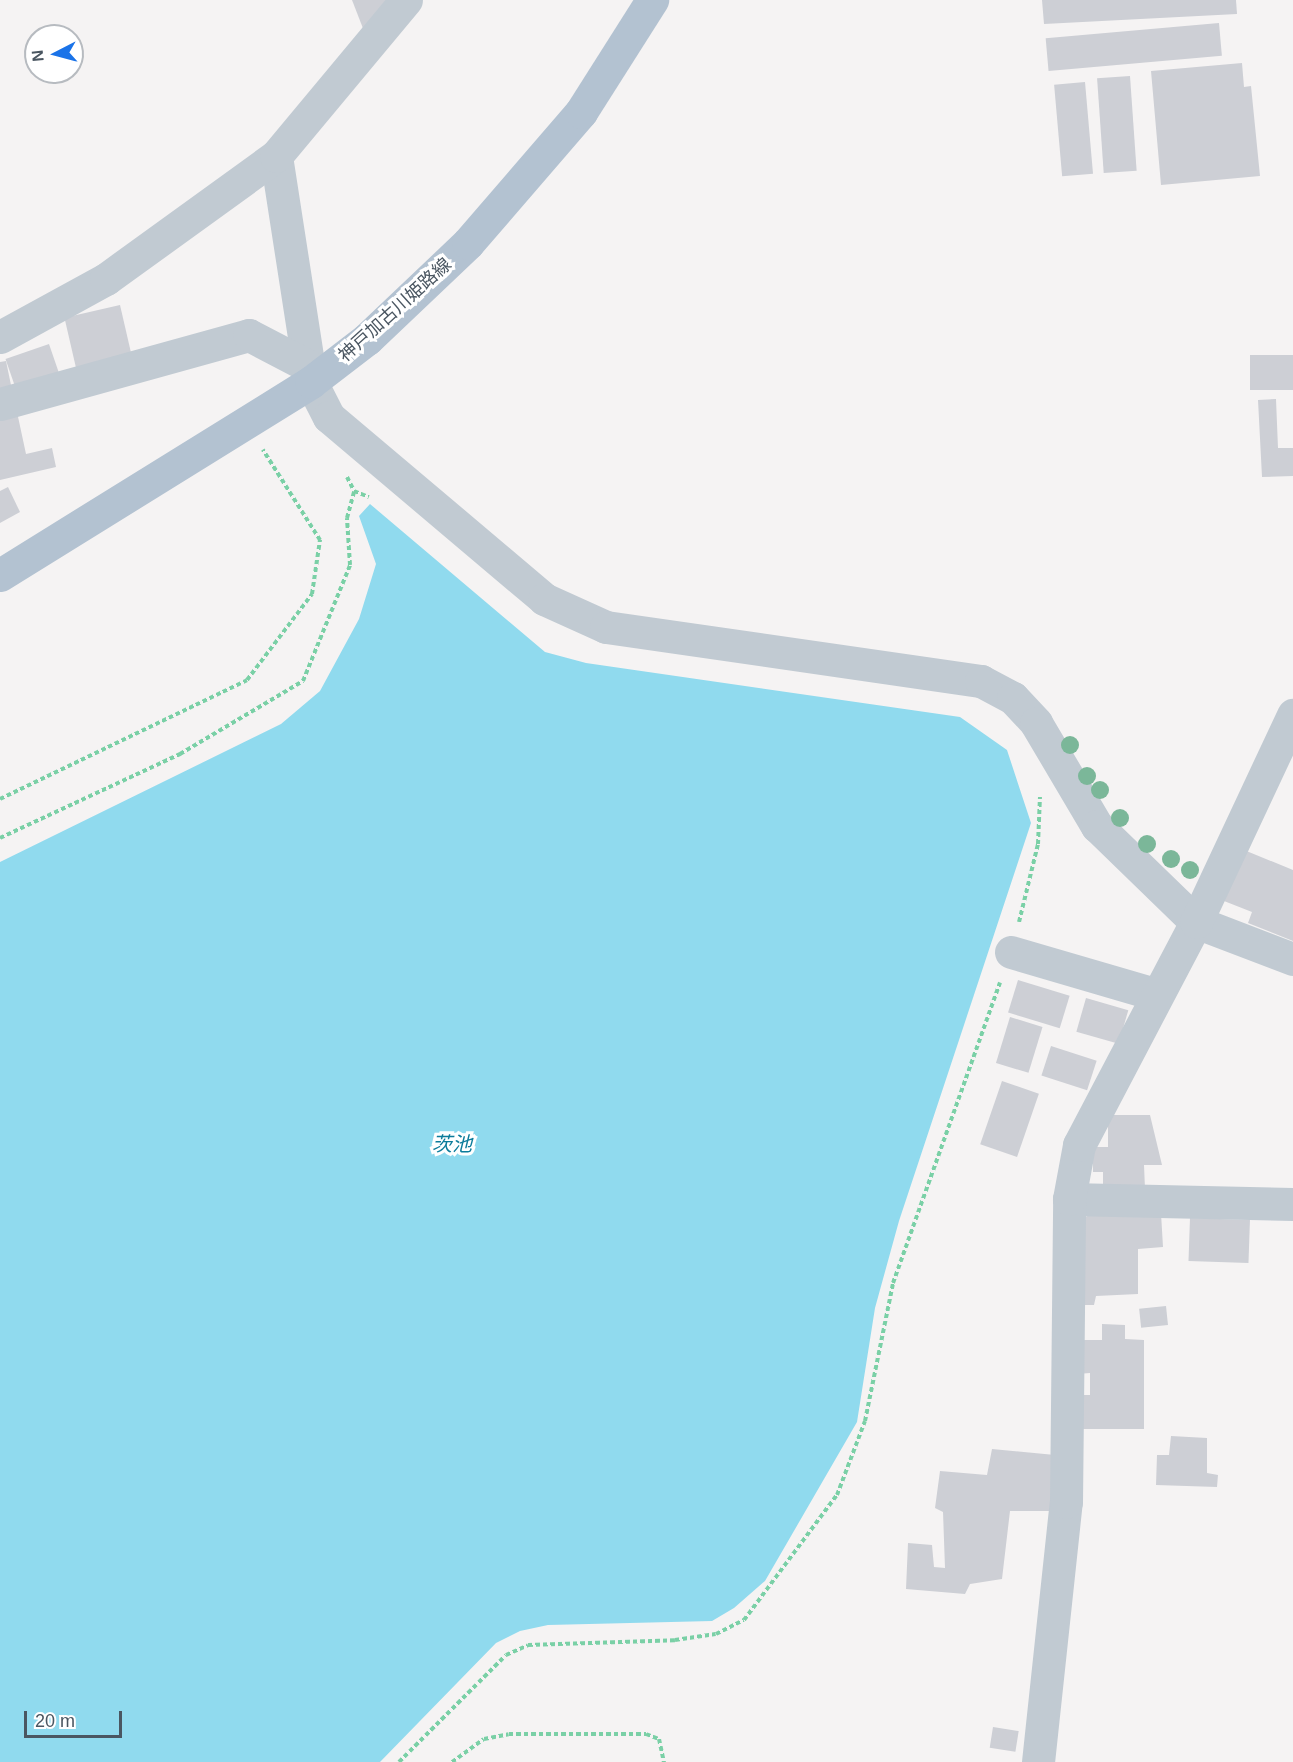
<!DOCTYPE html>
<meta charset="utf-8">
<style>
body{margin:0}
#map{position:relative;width:1293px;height:1762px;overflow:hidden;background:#f5f3f3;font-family:Helvetica,"Noto Sans JP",sans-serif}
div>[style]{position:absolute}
.water>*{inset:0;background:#90daee}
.building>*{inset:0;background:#cdcfd5;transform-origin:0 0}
.path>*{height:4px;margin-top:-2px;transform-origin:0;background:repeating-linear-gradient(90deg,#7ad0a6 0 4.5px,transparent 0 7.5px)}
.minor>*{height:33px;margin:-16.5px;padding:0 16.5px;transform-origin:16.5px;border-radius:16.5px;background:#c1cad2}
.primary>*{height:33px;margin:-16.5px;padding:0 16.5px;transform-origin:16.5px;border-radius:16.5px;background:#b3c2d1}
.trees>*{width:18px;height:18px;margin:-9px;border-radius:50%;background:#7bb799}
span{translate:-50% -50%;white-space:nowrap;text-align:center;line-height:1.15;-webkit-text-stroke:6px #fff;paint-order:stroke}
.street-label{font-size:18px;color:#4a5661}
.water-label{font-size:20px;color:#0c7c9b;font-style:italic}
.north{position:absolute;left:24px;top:24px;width:60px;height:60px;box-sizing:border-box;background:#fff;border:2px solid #b7bbc0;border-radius:50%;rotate:264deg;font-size:16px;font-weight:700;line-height:24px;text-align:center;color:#4a5661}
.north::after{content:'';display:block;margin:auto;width:21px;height:27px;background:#1a73e8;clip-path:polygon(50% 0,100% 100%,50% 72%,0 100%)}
.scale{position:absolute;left:24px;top:1711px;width:98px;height:27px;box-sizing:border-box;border:3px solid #4a5661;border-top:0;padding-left:8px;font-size:18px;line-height:21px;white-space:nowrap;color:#4a5661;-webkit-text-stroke:4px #fff;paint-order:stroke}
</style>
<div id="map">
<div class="water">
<i style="clip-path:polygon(370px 504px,545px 652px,586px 663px,960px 717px,1007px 750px,1031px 823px,899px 1221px,875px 1308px,857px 1422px,765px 1581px,734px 1608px,712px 1621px,548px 1625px,520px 1631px,496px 1643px,380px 1762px,0 1762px,0 862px,281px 724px,320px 691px,359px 619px,376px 564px,359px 516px)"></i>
</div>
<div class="building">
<i style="clip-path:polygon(352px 0,392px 0,364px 31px)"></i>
<i style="clip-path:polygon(1042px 0,1236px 0,1237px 14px,1044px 24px)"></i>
<i style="left:1219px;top:23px;width:33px;height:174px;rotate:85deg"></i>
<i style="clip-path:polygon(1242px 63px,1244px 87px,1251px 86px,1260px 176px,1161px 185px,1151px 71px)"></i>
<i style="left:1130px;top:76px;width:95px;height:33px;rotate:86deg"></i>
<i style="left:1085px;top:82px;width:92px;height:31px;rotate:85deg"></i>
<i style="left:120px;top:305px;width:51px;height:57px;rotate:77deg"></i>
<i style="left:49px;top:344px;width:34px;height:46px;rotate:71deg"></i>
<i style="left:1293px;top:355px;width:35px;height:43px;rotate:90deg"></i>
<i style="clip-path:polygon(6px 361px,12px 390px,0 392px,0 362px)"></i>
<i style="clip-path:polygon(1276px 399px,1278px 448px,1293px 448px,1293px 476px,1262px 477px,1258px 400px)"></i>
<i style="clip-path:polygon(17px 412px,26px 454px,52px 448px,56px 467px,0 480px,0 416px)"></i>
<i style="clip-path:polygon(8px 487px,20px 512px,0 523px,0 491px)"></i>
<i style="clip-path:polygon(1244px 850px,1293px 870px,1293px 941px,1248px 923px,1252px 912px,1224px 901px)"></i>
<i style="left:1018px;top:980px;width:54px;height:34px;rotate:17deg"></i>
<i style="left:1086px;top:998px;width:44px;height:35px;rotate:16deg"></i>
<i style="left:1010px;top:1017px;width:34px;height:48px;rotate:17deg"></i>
<i style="left:1051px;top:1046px;width:48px;height:31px;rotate:18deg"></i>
<i style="left:1002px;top:1081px;width:39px;height:67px;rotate:19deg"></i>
<i style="clip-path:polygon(1108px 1115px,1150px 1115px,1162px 1165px,1144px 1165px,1145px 1189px,1103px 1190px,1103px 1172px,1093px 1172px,1093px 1147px,1108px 1147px)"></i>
<i style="clip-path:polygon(1099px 1211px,1161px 1213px,1163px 1247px,1138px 1249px,1138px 1294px,1096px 1296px,1094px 1305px,1075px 1305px,1076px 1221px)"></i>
<i style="left:1190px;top:1218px;width:60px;height:43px;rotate:2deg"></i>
<i style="left:1166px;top:1306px;width:19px;height:27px;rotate:84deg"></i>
<i style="clip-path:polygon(1102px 1324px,1125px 1325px,1125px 1339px,1144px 1340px,1144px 1429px,1075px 1429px,1075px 1395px,1090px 1395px,1090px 1373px,1077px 1374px,1077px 1340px,1102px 1340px)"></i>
<i style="clip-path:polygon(1171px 1436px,1207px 1438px,1207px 1473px,1218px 1475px,1217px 1487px,1156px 1485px,1157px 1455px,1169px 1455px)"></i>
<i style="clip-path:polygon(992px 1449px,1055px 1455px,1051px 1511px,1010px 1511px,1002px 1579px,970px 1584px,965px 1594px,906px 1589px,908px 1543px,932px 1545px,934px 1567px,945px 1568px,943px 1512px,935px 1508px,940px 1471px,987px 1475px)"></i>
<i style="left:993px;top:1727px;width:26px;height:21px;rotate:9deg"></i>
</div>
<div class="path">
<i style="left:347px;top:477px;width:16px;rotate:63deg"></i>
<i style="left:354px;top:491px;width:16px;rotate:22deg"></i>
<i style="left:0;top:799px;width:274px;rotate:-25.7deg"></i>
<i style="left:247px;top:680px;width:108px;rotate:-52.9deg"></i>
<i style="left:312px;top:594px;width:55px;rotate:-81.6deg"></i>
<i style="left:320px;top:540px;width:107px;rotate:-122.3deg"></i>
<i style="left:0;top:838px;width:199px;rotate:-25deg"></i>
<i style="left:180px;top:754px;width:143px;rotate:-30.7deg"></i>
<i style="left:303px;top:681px;width:125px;rotate:-67.9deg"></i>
<i style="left:350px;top:565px;width:47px;rotate:-93.7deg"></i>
<i style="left:347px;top:518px;width:28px;rotate:-75deg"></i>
<i style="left:1019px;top:922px;width:80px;rotate:-76.3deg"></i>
<i style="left:1038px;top:844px;width:47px;rotate:-87.6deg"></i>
<i style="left:399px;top:1762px;width:151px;rotate:-45deg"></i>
<i style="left:506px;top:1655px;width:24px;rotate:-24deg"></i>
<i style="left:528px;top:1645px;width:147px;rotate:-1.9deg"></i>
<i style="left:675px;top:1640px;width:41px;rotate:-8.3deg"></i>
<i style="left:716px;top:1634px;width:31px;rotate:-27deg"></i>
<i style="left:744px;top:1620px;width:156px;rotate:-53.4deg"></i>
<i style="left:837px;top:1495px;width:79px;rotate:-69.3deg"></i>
<i style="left:865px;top:1421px;width:141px;rotate:-78.5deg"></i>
<i style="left:893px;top:1283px;width:319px;rotate:-70.4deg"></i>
<i style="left:452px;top:1762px;width:39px;rotate:-36deg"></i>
<i style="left:484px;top:1739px;width:25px;rotate:-11deg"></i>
<i style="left:509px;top:1734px;width:137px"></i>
<i style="left:646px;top:1734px;width:14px;rotate:21deg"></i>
<i style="left:659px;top:1739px;width:24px;rotate:78deg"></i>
</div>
<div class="minor">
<i style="left:276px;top:156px;width:229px;rotate:81.2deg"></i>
<i style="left:311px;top:382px;width:39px;rotate:63deg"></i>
<i style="left:329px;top:417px;width:282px;rotate:40.2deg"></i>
<i style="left:544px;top:599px;width:68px;rotate:24.3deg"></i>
<i style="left:606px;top:627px;width:379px;rotate:8.2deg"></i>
<i style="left:981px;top:681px;width:36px;rotate:28deg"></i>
<i style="left:1013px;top:698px;width:34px;rotate:47deg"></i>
<i style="left:1036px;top:723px;width:120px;rotate:59.4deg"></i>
<i style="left:1097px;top:826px;width:138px;rotate:44.1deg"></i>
<i style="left:1196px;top:922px;width:104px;rotate:20.9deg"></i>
<i style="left:0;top:337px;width:121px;rotate:-28.7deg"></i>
<i style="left:106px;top:279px;width:210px;rotate:-35.9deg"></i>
<i style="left:276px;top:156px;width:203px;rotate:-50.2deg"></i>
<i style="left:0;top:404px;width:258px;rotate:-15.5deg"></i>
<i style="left:249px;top:335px;width:71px;rotate:27.6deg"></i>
<i style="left:1011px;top:952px;width:150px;rotate:16.3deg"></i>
<i style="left:1069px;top:1199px;width:224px;rotate:1.3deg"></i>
<i style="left:1038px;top:1762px;width:262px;rotate:-83.9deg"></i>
<i style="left:1066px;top:1502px;width:303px;rotate:-89.4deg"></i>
<i style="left:1069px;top:1199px;width:55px;rotate:-79.5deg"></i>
<i style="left:1079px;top:1145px;width:252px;rotate:-62.3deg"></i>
<i style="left:1196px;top:922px;width:229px;rotate:-64.9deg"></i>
</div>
<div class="primary">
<i style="left:0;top:575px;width:366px;rotate:-31.8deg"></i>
<i style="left:311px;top:382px;width:71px;rotate:-37.5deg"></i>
<i style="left:367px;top:339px;width:139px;rotate:-43.5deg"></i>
<i style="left:468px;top:243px;width:173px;rotate:-49.2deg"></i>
<i style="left:581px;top:112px;width:133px;rotate:-57.6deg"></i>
</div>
<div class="trees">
<i style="left:1070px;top:745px"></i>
<i style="left:1087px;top:776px"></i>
<i style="left:1100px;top:790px"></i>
<i style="left:1120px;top:818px"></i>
<i style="left:1147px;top:844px"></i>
<i style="left:1171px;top:859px"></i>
<i style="left:1190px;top:870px"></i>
</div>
<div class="street-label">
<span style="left:395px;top:310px;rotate:-42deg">神戸加古川姫路線</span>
</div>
<div class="water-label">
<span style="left:452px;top:1144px">茨池</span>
</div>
<div class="north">N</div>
<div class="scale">20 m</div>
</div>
